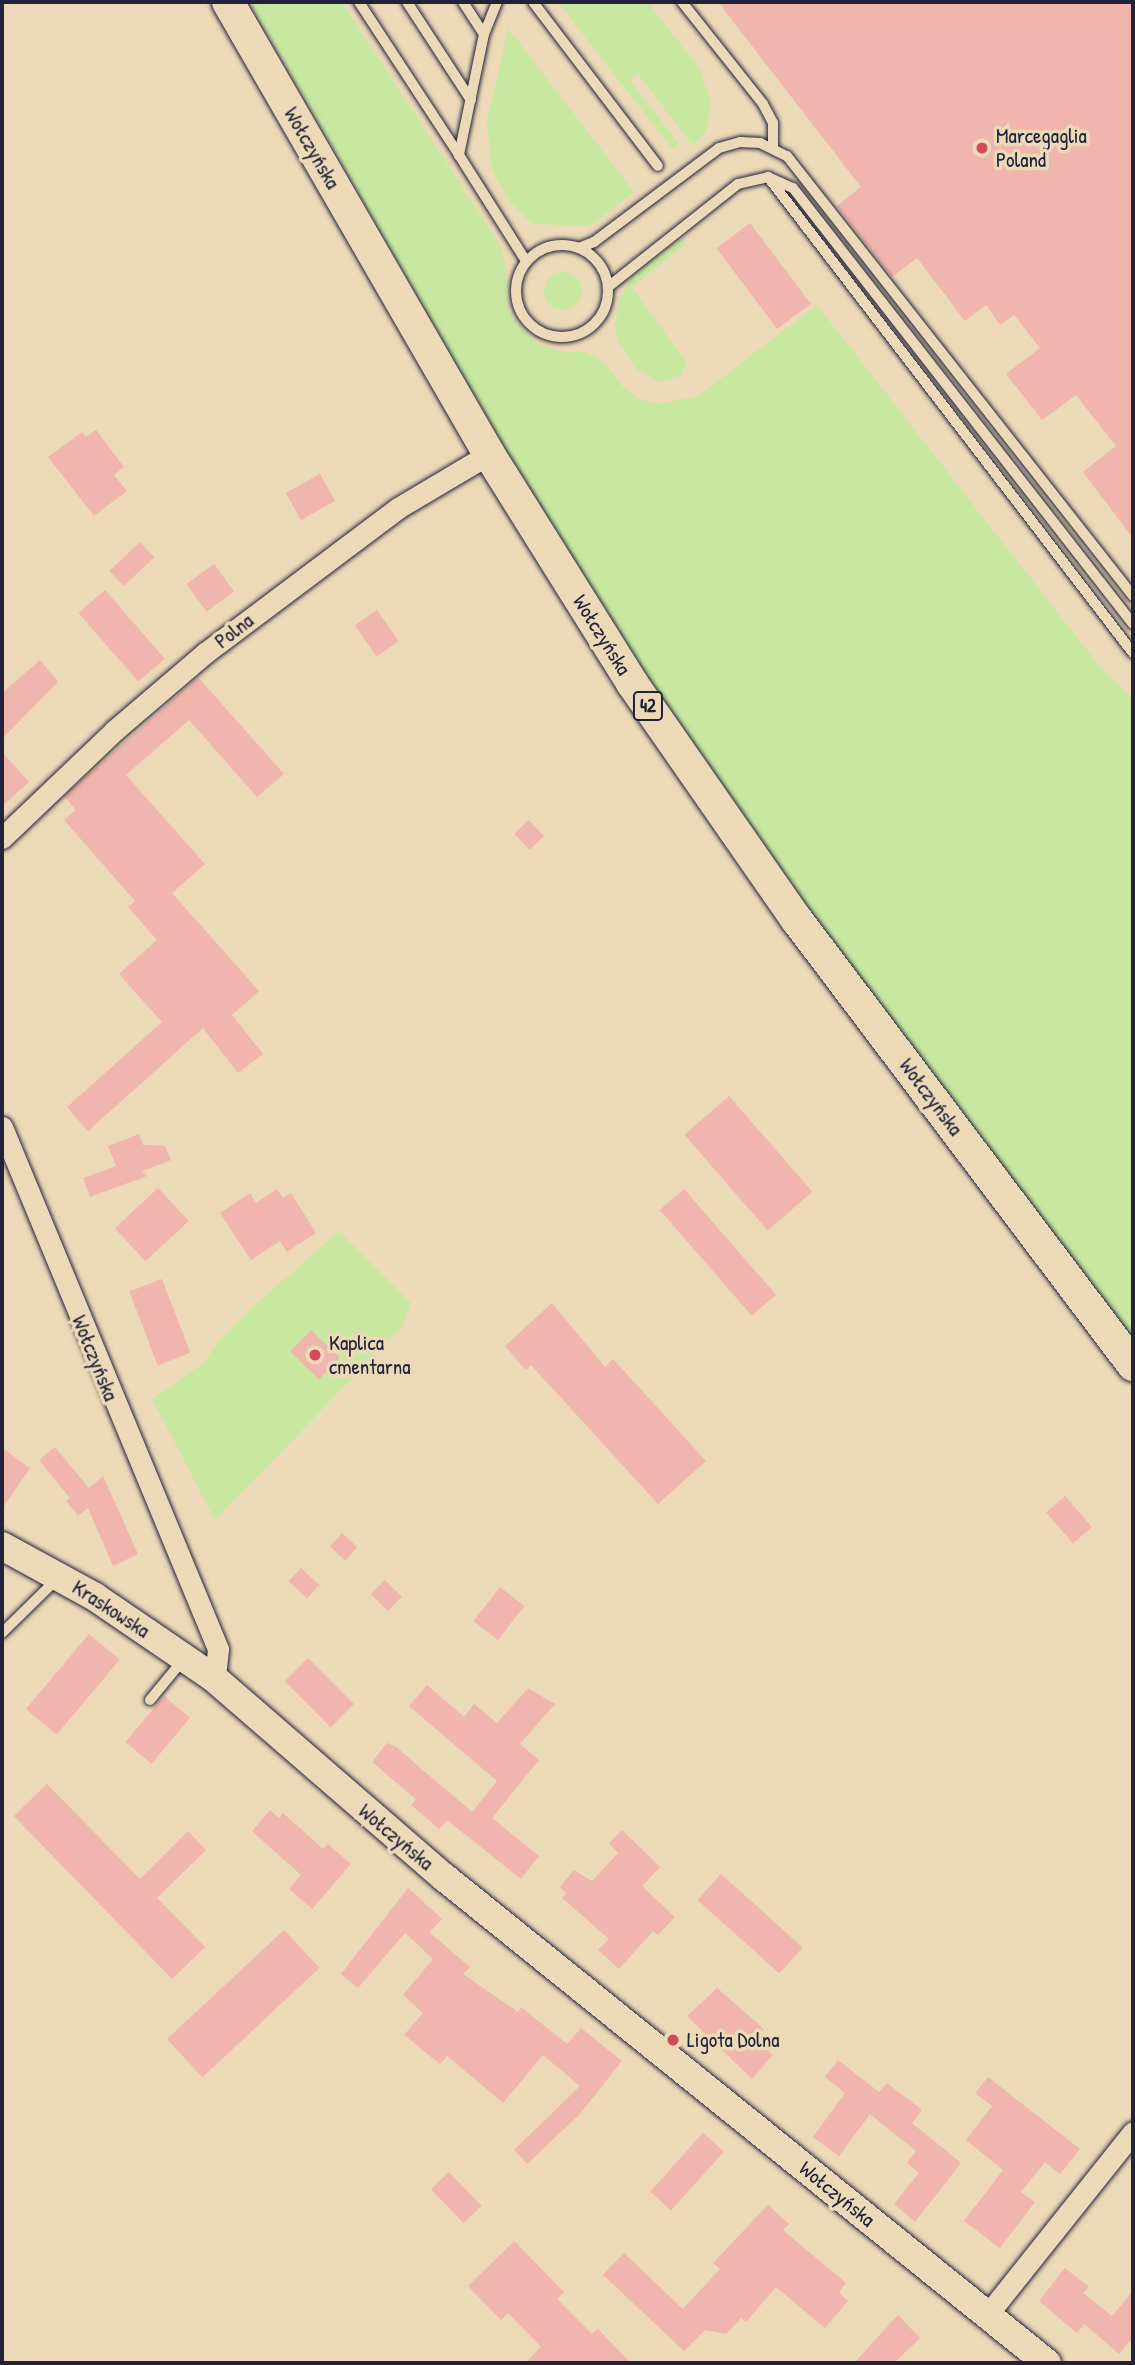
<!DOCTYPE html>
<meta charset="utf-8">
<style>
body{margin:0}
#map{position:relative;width:1135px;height:2365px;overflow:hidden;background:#ecd9b7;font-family:"Patrick Hand",sans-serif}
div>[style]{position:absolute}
.green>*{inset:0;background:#c8e8a1}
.round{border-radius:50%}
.building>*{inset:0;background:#f0b5ad;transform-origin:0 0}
.roads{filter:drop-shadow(0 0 2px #22223b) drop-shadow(0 0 2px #22223b)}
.lane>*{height:10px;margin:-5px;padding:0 5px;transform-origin:5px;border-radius:5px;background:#ecd9b7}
.lane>.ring{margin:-5px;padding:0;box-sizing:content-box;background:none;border:10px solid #ecd9b7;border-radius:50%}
.street>*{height:21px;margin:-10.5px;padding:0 10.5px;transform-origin:10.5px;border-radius:10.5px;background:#ecd9b7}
.secondary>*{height:28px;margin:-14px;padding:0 14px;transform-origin:14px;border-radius:14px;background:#ecd9b7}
.primary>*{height:32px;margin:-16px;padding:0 16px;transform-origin:16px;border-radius:16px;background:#ecd9b7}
.dots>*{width:19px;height:19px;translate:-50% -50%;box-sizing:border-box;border:4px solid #ecd9b7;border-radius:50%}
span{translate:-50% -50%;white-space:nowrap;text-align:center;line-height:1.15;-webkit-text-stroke:7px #ecd9b7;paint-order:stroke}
.shield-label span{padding:2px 5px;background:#ecd9b7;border:2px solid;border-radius:5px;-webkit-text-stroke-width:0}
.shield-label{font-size:19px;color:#22223b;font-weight:700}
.poi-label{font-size:21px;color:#22223b}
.left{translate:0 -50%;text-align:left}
.street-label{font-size:21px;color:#22223b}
.frame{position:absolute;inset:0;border:4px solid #22223b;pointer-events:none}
</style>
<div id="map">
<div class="green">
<i style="clip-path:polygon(250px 2px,342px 2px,499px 243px,506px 269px,509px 313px,535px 342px,559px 351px,585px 352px,604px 362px,623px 387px,641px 400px,660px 404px,698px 396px,817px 305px,1101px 668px,1133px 699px,1133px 1338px,806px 910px,589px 596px)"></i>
<i style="clip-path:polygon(558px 2px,648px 2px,699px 68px,711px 102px,706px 132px,693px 146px,638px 74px,630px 80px,679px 144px,672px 149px)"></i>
<i style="clip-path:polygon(508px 28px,634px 192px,590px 226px,532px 224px,510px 202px,492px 170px,487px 123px)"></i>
<i style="clip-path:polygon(682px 238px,686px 244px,632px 287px,686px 362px,682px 375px,660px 382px,636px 369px,618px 340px,615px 325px,621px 295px,632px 277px)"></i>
<i class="round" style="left:544px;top:272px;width:38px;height:38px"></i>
<i style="clip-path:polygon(339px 1231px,411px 1303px,402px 1327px,215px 1520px,152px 1399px,205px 1362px,217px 1343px,255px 1305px)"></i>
</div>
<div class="building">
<i style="clip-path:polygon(718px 2px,1133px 2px,1133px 538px,1083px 472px,1116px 446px,1076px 395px,1042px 420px,1006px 374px,1040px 348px,1014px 315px,1000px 325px,986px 305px,965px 321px,917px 258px,892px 277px,837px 206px,861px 187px)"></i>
<i style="left:750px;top:223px;width:101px;height:42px;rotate:53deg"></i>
<i style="clip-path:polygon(96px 430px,124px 467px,114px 475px,127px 491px,94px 516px,48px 457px,82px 432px,86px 437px)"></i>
<i style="left:320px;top:474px;width:31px;height:39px;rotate:61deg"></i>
<i style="left:140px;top:542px;width:21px;height:42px;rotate:47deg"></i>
<i style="left:214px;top:564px;width:34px;height:34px;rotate:54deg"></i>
<i style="left:105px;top:590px;width:91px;height:35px;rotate:49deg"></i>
<i style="left:377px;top:610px;width:38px;height:27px;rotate:55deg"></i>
<i style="clip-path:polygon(40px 660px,58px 682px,2px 739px,2px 693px)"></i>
<i style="clip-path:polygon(198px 677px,284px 774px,257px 797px,189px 720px,126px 775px,205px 864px,172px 893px,259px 991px,232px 1015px,263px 1054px,238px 1073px,203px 1028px,88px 1131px,67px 1107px,162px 1022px,119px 974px,157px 940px,128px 907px,135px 901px,64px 820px,76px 810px,64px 796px)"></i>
<i style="clip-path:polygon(2px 752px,29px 782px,2px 806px)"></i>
<i style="left:529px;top:820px;width:22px;height:20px;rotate:47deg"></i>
<i style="left:729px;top:1096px;width:127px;height:59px;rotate:49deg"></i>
<i style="clip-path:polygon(139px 1134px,143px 1145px,165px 1146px,171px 1160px,142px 1171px,147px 1176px,90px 1197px,83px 1178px,116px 1166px,108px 1146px)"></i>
<i style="left:158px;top:1188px;width:45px;height:59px;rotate:47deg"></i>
<i style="clip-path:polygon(277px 1189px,283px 1198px,291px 1193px,316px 1233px,287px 1252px,280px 1241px,251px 1260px,220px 1213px,250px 1193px,256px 1203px)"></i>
<i style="left:684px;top:1189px;width:140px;height:32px;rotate:49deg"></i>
<i style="left:162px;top:1279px;width:79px;height:35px;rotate:69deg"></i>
<i style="clip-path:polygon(552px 1303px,605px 1367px,613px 1359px,706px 1461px,658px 1504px,531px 1365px,526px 1370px,505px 1346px)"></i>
<i style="left:311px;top:1330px;width:40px;height:30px;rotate:44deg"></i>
<i style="clip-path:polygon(55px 1447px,89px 1488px,103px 1476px,138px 1554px,113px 1566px,88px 1508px,78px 1516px,66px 1501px,70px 1498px,39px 1460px)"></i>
<i style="clip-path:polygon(2px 1448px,30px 1468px,2px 1509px)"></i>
<i style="left:1065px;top:1496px;width:41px;height:25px;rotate:49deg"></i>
<i style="left:342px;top:1533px;width:21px;height:18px;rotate:43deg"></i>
<i style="left:301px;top:1568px;width:25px;height:18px;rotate:43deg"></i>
<i style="left:385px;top:1580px;width:24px;height:20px;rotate:45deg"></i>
<i style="left:500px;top:1587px;width:31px;height:43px;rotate:38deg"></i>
<i style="left:89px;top:1634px;width:40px;height:98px;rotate:40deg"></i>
<i style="left:308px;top:1658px;width:65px;height:33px;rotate:45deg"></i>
<i style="clip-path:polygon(427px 1685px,464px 1717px,474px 1704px,497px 1723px,528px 1688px,555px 1704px,520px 1744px,539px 1760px,492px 1818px,539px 1856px,521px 1879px,447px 1820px,439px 1829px,411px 1805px,416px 1799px,372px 1762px,387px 1743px,396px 1747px,472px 1812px,497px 1781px,409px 1706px)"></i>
<i style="left:164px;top:1696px;width:34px;height:60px;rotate:40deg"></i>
<i style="clip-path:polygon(47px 1784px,140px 1879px,188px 1831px,206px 1850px,157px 1898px,205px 1947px,172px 1979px,14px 1816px)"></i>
<i style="clip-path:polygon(270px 1810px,279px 1818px,283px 1813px,323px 1849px,328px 1844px,351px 1864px,312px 1909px,289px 1889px,301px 1875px,252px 1831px)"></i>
<i style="clip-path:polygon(622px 1830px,660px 1867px,642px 1886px,675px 1917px,658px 1935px,653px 1931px,619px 1969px,598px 1950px,609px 1939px,562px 1898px,566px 1893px,560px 1887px,574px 1870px,592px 1881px,618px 1853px,609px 1843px)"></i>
<i style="left:721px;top:1874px;width:110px;height:35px;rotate:42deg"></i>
<i style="clip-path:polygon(408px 1888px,442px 1919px,429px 1932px,470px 1967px,463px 1974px,518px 2012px,521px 2007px,567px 2044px,581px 2028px,622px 2061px,579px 2115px,527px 2164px,514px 2150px,580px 2086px,543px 2055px,503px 2103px,447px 2056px,440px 2064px,404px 2035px,423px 2013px,403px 1995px,433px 1959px,405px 1933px,358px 1988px,341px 1974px)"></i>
<i style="left:284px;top:1930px;width:52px;height:160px;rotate:47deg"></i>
<i style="clip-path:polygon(717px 1988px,764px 2029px,754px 2039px,773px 2055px,752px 2079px,687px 2016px)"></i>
<i style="clip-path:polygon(838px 2060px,879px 2092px,887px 2083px,922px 2110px,912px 2123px,961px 2163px,915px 2222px,894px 2204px,919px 2173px,907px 2163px,916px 2151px,870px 2114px,839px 2156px,813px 2137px,845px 2093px,825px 2077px)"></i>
<i style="clip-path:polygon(988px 2077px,1080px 2149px,1060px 2174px,1045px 2162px,1021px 2192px,1035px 2202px,1000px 2248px,964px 2221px,1003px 2170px,966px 2140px,992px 2106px,975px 2093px)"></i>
<i style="left:703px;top:2133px;width:28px;height:79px;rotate:42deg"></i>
<i style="left:449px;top:2172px;width:47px;height:25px;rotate:46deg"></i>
<i style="clip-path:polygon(768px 2205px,789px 2224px,783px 2230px,846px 2283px,839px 2292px,848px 2301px,825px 2328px,776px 2287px,746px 2322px,741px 2318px,726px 2334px,705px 2330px,684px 2351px,603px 2275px,624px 2253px,683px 2309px,720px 2269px,713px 2263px)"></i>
<i style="clip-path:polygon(514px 2241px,564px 2292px,557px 2299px,592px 2334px,598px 2329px,631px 2363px,525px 2363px,541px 2347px,508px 2313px,501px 2320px,468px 2286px)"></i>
<i style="clip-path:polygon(1065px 2268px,1089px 2287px,1083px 2293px,1112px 2316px,1133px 2291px,1133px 2337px,1119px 2354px,1084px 2324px,1077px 2333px,1039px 2301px)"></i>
<i style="clip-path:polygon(898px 2315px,920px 2338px,894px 2363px,854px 2363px)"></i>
</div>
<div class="roads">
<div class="lane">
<i style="left:359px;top:2px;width:183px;rotate:56.8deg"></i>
<i style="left:407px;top:2px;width:117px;rotate:56.9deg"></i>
<i style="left:463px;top:2px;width:38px;rotate:57deg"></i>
<i style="left:497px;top:2px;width:35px;rotate:112deg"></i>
<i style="left:484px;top:34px;width:124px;rotate:101.7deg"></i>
<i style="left:459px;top:155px;width:125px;rotate:57.7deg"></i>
<i style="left:533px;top:2px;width:206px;rotate:52.7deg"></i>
<i style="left:682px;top:2px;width:130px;rotate:51.5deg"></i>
<i style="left:763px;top:104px;width:21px;rotate:62deg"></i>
<i style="left:773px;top:123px;width:25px;rotate:90deg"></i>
<i style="left:768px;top:177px;width:600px;rotate:52.52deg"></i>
<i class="ring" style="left:516px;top:245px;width:82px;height:82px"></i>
<i style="left:579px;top:248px;width:16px;rotate:-22deg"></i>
<i style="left:594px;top:242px;width:156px;rotate:-36.9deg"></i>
<i style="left:719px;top:148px;width:22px;rotate:-16deg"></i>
<i style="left:740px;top:142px;width:20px;rotate:3deg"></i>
<i style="left:760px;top:143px;width:30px;rotate:26deg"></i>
<i style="left:787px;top:156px;width:560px;rotate:51.82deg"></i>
<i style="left:608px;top:287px;width:166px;rotate:-38.4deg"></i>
<i style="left:738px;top:184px;width:31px;rotate:-13deg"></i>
<i style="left:768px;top:177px;width:27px;rotate:24deg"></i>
<i style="left:793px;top:188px;width:553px;rotate:52.05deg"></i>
<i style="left:2px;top:1633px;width:78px;rotate:-44.5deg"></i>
<i style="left:150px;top:1700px;width:52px;rotate:-50.5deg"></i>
</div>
<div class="street">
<i style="left:2px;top:838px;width:156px;rotate:-43.7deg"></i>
<i style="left:115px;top:730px;width:118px;rotate:-40.5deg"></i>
<i style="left:205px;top:653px;width:241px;rotate:-36.9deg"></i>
<i style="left:398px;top:508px;width:106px;rotate:-30.7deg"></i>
<i style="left:2px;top:1127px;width:565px;rotate:67.52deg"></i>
<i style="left:218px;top:1649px;width:30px;rotate:96deg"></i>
<i style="left:987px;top:2315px;width:234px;rotate:-51.4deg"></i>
</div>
<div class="secondary">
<i style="left:2px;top:1546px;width:106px;rotate:28.7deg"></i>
<i style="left:95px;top:1597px;width:145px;rotate:34.3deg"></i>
<i style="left:215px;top:1679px;width:304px;rotate:40.9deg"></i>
<i style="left:445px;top:1878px;width:773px;rotate:38.86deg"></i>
</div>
<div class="primary">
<i style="left:228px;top:2px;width:522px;rotate:60deg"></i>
<i style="left:489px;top:454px;width:270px;rotate:58deg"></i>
<i style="left:632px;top:683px;width:289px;rotate:55.2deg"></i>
<i style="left:797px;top:920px;width:558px;rotate:52.95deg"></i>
</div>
</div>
<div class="dots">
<i style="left:982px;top:148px;background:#d1495b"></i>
<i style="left:315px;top:1355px;background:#d1495b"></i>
<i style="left:673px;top:2040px;background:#d1495b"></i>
</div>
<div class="shield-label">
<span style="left:648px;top:706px">42</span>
</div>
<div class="poi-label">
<span class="left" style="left:996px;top:148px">Marcegaglia<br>Poland</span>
<span class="left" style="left:329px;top:1355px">Kaplica<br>cmentarna</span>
<span class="left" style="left:687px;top:2040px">Ligota Dolna</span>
</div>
<div class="street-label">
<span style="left:312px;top:148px;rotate:60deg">Wołczyńska</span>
<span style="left:234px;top:631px;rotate:-38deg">Polna</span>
<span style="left:602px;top:635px;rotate:58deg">Wołczyńska</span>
<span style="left:931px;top:1097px;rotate:53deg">Wołczyńska</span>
<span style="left:95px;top:1358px;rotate:68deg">Wołczyńska</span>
<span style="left:111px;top:1609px;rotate:33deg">Kraskowska</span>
<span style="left:396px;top:1837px;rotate:40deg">Wołczyńska</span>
<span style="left:837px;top:2194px;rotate:39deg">Wołczyńska</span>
</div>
<div class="frame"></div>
</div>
